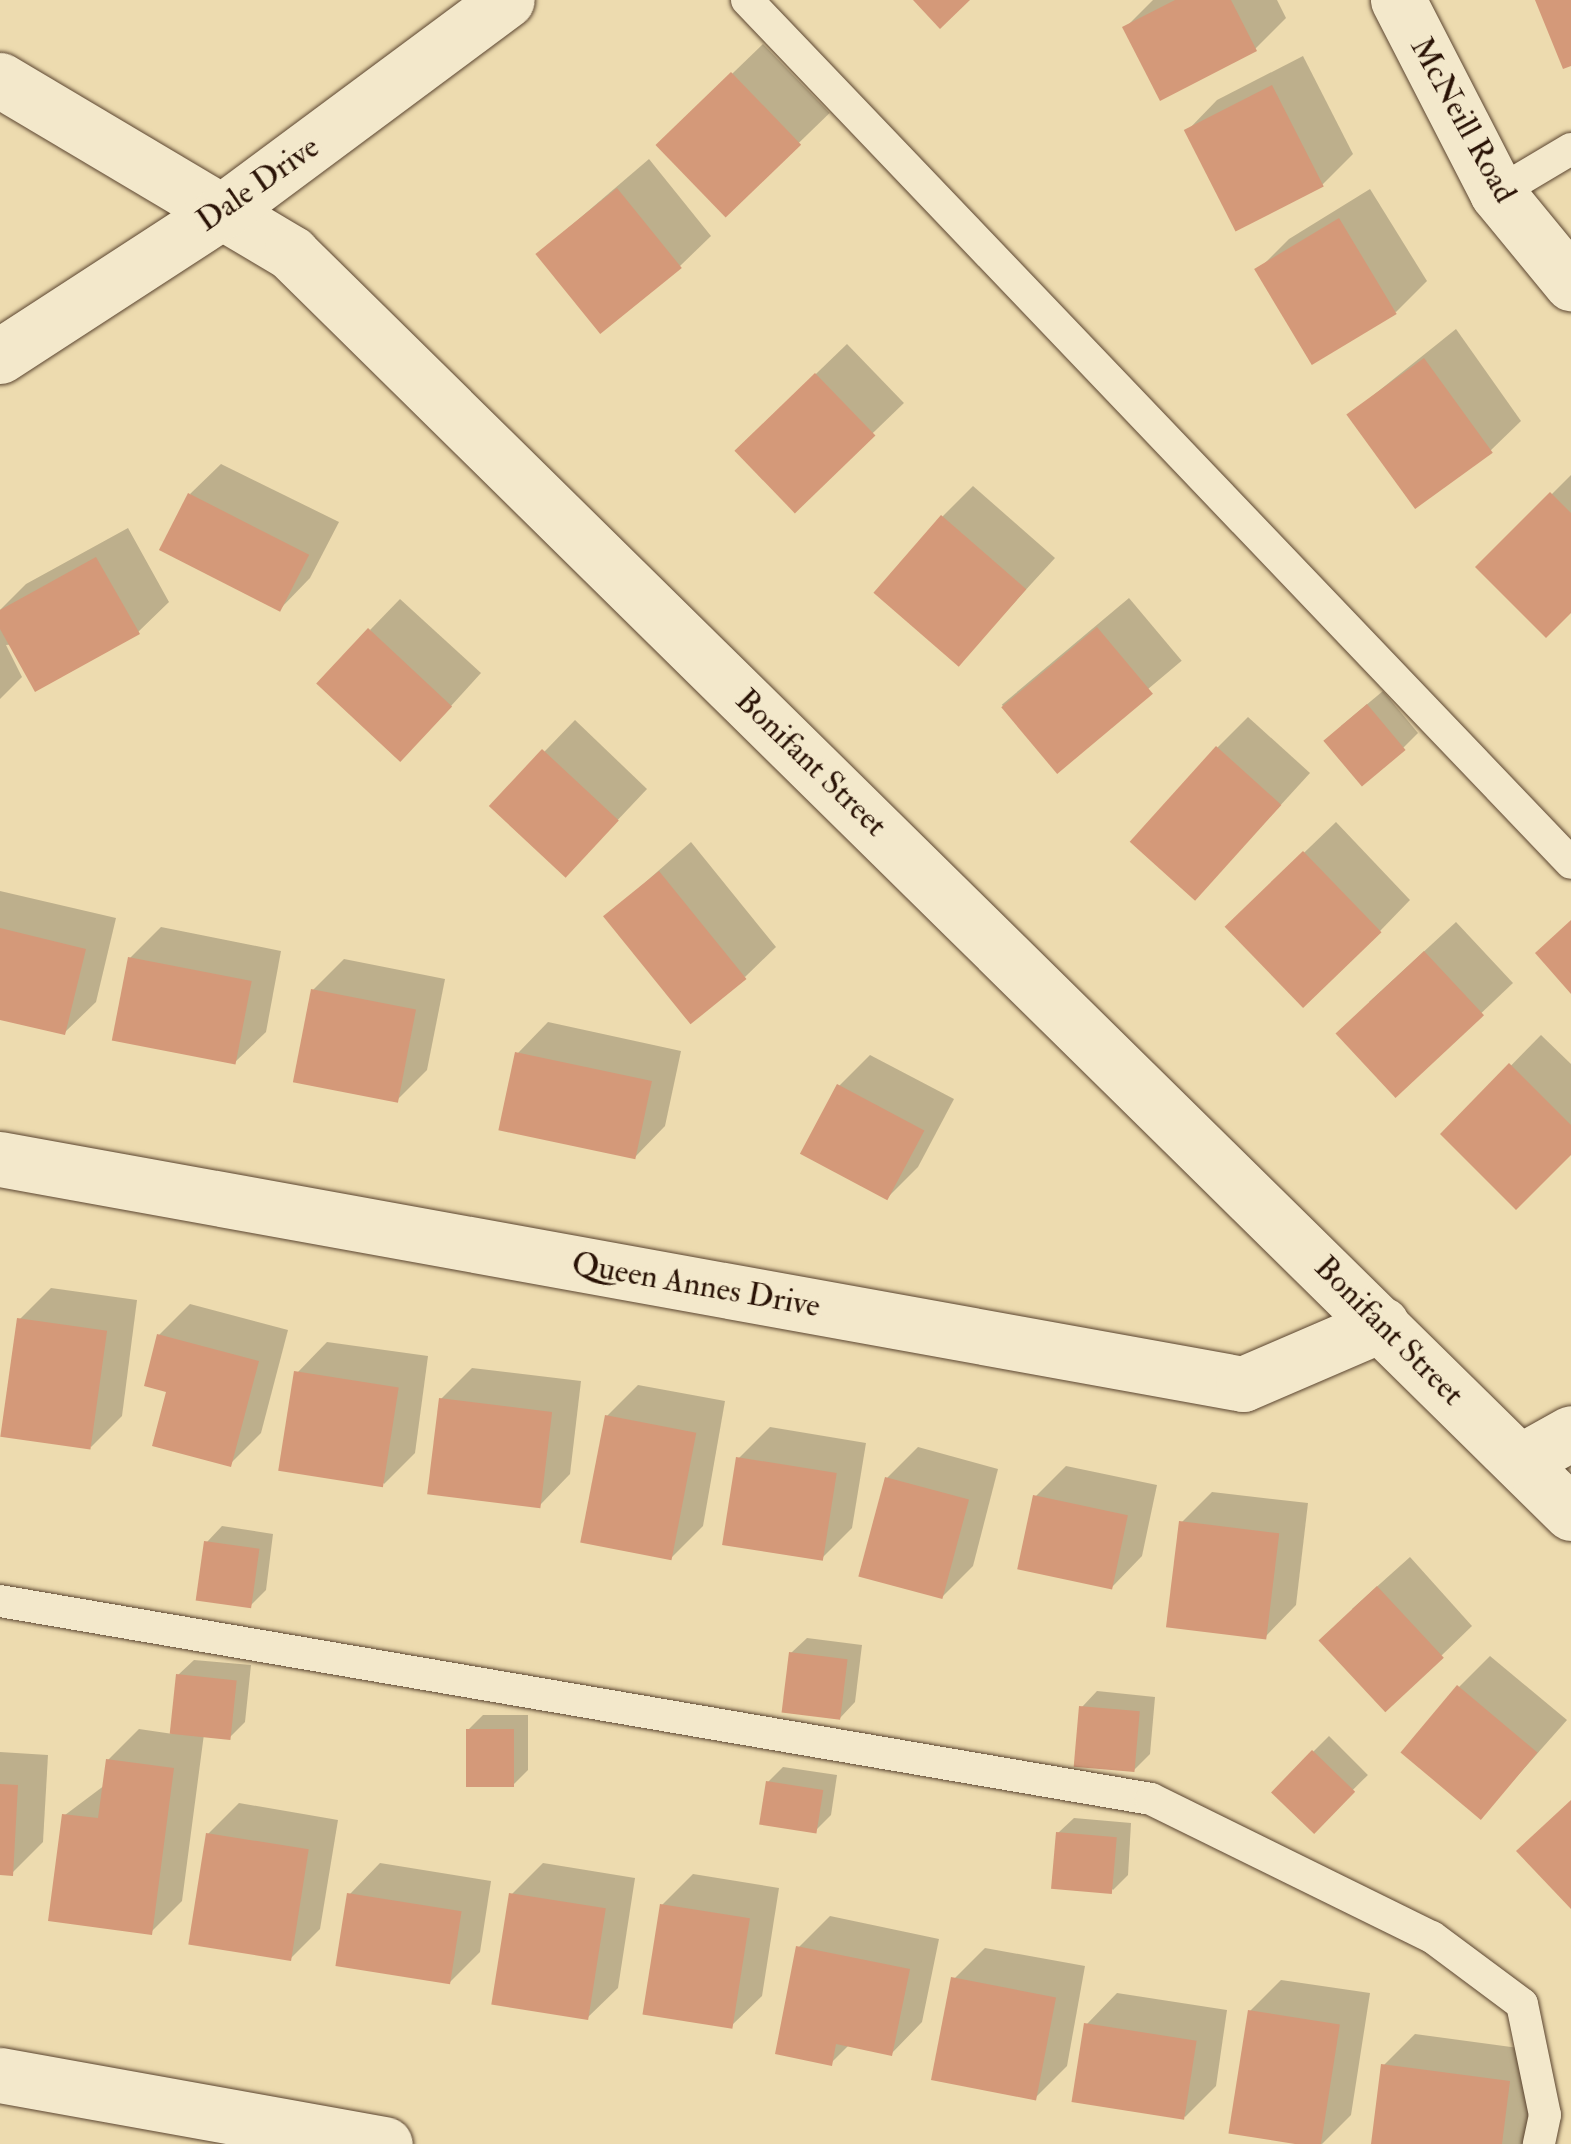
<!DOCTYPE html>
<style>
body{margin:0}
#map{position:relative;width:1571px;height:2144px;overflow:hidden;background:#eddbaf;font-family:"IM FELL Double Pica",serif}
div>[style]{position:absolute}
.shadow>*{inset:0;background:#0003;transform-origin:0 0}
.building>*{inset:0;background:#d49979;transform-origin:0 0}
.roads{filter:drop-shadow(0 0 2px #5b4530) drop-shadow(0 0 2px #5b4530)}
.service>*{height:32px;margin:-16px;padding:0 16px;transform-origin:16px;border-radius:16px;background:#f3e8cb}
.minor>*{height:55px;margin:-27.5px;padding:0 27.5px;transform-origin:27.5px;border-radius:27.5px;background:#f3e8cb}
.tertiary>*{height:55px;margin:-27.5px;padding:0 27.5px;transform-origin:27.5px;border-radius:27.5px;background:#f3e8cb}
span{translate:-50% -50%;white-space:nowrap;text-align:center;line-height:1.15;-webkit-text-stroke:8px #f3e8cb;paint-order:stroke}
.street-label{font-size:32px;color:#2a1306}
</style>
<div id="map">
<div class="shadow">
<i style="clip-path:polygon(1153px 0,1277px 0,1286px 18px,1255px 49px,1125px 28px)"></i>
<i style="left:763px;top:44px;width:96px;height:146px;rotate:46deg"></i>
<i style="clip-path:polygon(1303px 56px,1353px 154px,1322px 185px,1187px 131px,1217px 100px)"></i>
<i style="clip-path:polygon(649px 159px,711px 236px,680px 266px,538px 254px)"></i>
<i style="clip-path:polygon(1370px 189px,1427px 281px,1396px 312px,1258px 270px,1289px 239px)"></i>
<i style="clip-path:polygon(1456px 329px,1521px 421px,1490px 451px,1350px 414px)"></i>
<i style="left:847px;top:344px;width:82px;height:152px;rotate:46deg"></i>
<i style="clip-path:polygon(221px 464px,339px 522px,310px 578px,280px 609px,190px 494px)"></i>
<i style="clip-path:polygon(1571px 475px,1571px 609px,1479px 567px)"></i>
<i style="clip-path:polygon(973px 486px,1055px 558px,958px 664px,942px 517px)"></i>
<i style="clip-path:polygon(128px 528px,169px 602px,138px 632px,6px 645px,22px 677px,0 699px,0 610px,26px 584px)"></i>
<i style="left:1129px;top:598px;width:82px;height:166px;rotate:50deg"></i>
<i style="clip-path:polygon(400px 599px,481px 673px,431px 728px,370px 630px)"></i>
<i style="clip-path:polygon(1383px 691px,1418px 733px,1403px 748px,1341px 726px)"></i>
<i style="clip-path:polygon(1248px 717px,1310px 773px,1224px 867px,1217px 748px)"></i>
<i style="clip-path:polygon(575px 720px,647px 789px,595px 844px,492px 806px)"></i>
<i style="clip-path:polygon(1336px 822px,1410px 900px,1380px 931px,1259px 896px)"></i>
<i style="clip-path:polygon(691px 842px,776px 947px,745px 977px,606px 917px)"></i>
<i style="clip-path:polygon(0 891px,116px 918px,96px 1002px,65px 1032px,0 1017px)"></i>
<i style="clip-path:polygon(1456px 922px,1513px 983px,1396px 1094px,1369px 1002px)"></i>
<i style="clip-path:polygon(161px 927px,281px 951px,266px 1032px,235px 1062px,130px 958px)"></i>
<i style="clip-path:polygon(344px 959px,445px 979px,427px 1070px,396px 1101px,313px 990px)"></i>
<i style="clip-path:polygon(548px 1022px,681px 1051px,665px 1126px,635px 1157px,518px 1053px)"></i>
<i style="clip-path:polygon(1541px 1035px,1571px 1064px,1571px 1151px,1444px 1134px)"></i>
<i style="clip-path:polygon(870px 1055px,954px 1099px,918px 1167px,887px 1198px,839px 1086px)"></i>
<i style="clip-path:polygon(51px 1288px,137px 1300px,122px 1416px,91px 1447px,20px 1319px)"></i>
<i style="clip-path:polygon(190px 1304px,288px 1330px,261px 1433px,230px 1464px,169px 1390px,159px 1335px)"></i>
<i style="clip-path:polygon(327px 1342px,428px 1356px,415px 1453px,384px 1484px,297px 1373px)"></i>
<i style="clip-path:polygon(472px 1368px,581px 1381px,570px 1474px,540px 1505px,441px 1399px)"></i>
<i style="clip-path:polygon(638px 1385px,725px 1401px,703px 1526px,672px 1557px,607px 1416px)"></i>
<i style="clip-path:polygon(770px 1427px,866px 1443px,852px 1528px,821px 1559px,739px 1458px)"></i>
<i style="clip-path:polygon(918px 1447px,998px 1469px,973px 1566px,942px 1597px,887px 1478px)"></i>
<i style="clip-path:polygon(1066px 1466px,1157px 1485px,1142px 1556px,1112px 1587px,1035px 1497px)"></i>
<i style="clip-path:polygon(1212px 1492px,1308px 1503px,1296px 1605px,1266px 1636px,1181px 1523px)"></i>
<i style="clip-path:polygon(222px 1526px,273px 1534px,266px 1590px,251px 1605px,207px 1542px)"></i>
<i style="clip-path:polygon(1410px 1557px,1472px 1626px,1441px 1656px,1352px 1609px)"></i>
<i style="clip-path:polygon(807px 1638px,862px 1645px,855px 1702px,840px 1718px,791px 1653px)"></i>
<i style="clip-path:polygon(1490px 1656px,1567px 1720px,1481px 1817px,1459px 1687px)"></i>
<i style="clip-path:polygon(194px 1660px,251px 1665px,245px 1722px,230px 1737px,204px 1734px,182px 1901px,151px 1932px,65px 1815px,105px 1785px,108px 1760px,139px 1729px,173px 1734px,178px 1675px)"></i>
<i style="clip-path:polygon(1097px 1691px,1155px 1697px,1150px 1754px,1134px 1770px,1082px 1707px)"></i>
<i style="clip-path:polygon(483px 1715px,528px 1715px,528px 1770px,513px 1785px,468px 1730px)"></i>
<i style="left:1329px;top:1736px;width:55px;height:78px;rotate:45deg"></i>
<i style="clip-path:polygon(0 1752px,48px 1755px,43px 1842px,12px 1873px,0 1873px)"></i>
<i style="clip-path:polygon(783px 1767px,837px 1775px,831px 1815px,816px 1830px,768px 1782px)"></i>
<i style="clip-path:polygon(239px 1803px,338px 1820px,320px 1929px,289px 1960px,208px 1834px)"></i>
<i style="clip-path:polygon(1074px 1818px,1131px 1823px,1128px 1875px,1113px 1890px,1058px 1833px)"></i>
<i style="clip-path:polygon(380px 1863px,491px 1881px,480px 1952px,449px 1983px,350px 1894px)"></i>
<i style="clip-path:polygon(543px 1863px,635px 1878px,618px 1988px,587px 2018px,512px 1894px)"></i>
<i style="clip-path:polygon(693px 1874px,779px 1888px,762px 1996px,731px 2026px,662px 1905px)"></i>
<i style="clip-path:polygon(830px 1916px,939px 1939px,922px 2022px,892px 2053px,850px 2044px,831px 2063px,799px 1947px)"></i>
<i style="clip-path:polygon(985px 1948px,1085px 1966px,1067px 2066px,1036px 2097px,954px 1979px)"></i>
<i style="clip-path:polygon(1281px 1980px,1370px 1993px,1351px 2115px,1322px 2144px,1232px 2132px,1250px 2011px)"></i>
<i style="clip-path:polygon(1117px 1993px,1227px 2010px,1216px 2086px,1185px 2117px,1087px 2024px)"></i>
<i style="clip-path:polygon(1415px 2034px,1540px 2051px,1528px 2144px,1373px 2144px,1384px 2065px)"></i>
</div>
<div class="building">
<i style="clip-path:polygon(913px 0,970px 0,940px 29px)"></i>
<i style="clip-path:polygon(1175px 0,1231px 0,1257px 51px,1160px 101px,1122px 27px)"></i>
<i style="clip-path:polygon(1535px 0,1571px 0,1571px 66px,1563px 69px)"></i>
<i style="left:731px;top:72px;width:101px;height:105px;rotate:46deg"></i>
<i style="left:1272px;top:85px;width:114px;height:99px;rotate:63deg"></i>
<i style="left:617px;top:188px;width:103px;height:105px;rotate:51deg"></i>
<i style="left:1339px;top:218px;width:112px;height:99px;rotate:59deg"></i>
<i style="left:1424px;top:358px;width:117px;height:96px;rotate:54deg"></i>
<i style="left:815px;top:373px;width:87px;height:112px;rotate:46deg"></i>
<i style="clip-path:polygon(1550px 492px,1571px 513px,1571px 613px,1546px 638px,1475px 567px)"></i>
<i style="left:188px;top:493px;width:136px;height:64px;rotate:27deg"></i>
<i style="left:941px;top:515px;width:113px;height:103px;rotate:41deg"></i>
<i style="clip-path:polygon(96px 557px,140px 634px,35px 692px,0 629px,0 610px)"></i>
<i style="left:1097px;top:627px;width:87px;height:125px;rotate:50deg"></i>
<i style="left:368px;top:628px;width:115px;height:76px;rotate:43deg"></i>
<i style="left:1367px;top:704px;width:60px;height:57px;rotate:50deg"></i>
<i style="left:1216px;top:746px;width:88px;height:129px;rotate:42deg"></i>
<i style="left:542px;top:749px;width:105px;height:78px;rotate:43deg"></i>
<i style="left:1303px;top:851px;width:113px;height:109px;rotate:46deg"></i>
<i style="left:659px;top:871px;width:139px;height:72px;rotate:51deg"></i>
<i style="clip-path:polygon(1571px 920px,1571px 994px,1535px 953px)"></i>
<i style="clip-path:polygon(0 928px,86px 949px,65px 1035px,0 1020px)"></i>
<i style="left:1424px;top:951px;width:88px;height:121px;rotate:47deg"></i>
<i style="left:128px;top:957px;width:126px;height:85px;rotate:11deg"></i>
<i style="left:311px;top:989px;width:107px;height:95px;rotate:11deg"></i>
<i style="left:515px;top:1052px;width:140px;height:80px;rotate:12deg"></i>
<i style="clip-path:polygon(1509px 1063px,1571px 1125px,1571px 1155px,1516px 1210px,1440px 1134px)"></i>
<i style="left:837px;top:1084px;width:99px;height:79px;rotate:28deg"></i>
<i style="left:17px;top:1318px;width:91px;height:120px;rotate:8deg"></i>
<i style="clip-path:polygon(157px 1334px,259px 1361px,231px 1467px,152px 1446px,166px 1392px,144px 1386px)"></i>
<i style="left:294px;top:1371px;width:106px;height:101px;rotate:9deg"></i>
<i style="left:439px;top:1398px;width:114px;height:97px;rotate:7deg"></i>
<i style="left:605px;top:1415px;width:93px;height:130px;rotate:11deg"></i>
<i style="left:736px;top:1457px;width:102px;height:89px;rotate:9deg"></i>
<i style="left:885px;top:1477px;width:87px;height:103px;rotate:15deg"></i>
<i style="left:1033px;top:1495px;width:97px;height:76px;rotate:12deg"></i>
<i style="left:1179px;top:1521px;width:101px;height:107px;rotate:7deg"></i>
<i style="left:204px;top:1541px;width:56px;height:60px;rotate:8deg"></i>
<i style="left:1377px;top:1586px;width:98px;height:80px;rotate:47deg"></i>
<i style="left:789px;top:1652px;width:59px;height:61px;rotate:7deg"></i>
<i style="left:176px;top:1674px;width:61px;height:60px;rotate:6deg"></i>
<i style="left:1457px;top:1685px;width:105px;height:88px;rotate:40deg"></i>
<i style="left:1079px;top:1706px;width:61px;height:61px;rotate:5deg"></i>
<i style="left:466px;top:1729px;width:48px;height:58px"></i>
<i style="left:1312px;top:1750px;width:60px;height:59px;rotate:44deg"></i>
<i style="clip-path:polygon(106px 1759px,174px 1768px,152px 1935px,48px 1921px,62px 1814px,98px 1818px)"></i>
<i style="left:766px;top:1781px;width:58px;height:44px;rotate:9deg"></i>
<i style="clip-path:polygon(0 1784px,18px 1785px,13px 1876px,0 1875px)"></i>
<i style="clip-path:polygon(1571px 1800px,1571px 1909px,1516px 1851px)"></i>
<i style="left:1056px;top:1832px;width:61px;height:57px;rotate:5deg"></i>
<i style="left:206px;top:1833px;width:104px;height:113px;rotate:9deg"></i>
<i style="left:347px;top:1893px;width:116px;height:74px;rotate:9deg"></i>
<i style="left:509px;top:1893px;width:98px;height:113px;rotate:9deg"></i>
<i style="left:660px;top:1904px;width:91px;height:112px;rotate:9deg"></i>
<i style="clip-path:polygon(796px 1946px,910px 1969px,892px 2056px,836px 2044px,832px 2066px,775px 2054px)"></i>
<i style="left:951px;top:1977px;width:107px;height:105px;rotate:11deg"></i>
<i style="left:1248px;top:2010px;width:93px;height:125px;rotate:9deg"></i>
<i style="left:1084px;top:2023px;width:114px;height:80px;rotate:9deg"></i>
<i style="clip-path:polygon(1381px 2064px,1510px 2081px,1502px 2144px,1371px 2144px)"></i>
</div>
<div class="roads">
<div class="service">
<i style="left:747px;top:0;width:1193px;rotate:46.32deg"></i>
<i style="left:1497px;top:193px;width:86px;rotate:-30.7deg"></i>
<i style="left:0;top:1601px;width:1168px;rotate:9.76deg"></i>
<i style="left:1151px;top:1799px;width:313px;rotate:26.2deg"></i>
<i style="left:1432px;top:1937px;width:112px;rotate:36.7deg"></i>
<i style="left:1522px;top:2004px;width:113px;rotate:78.3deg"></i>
<i style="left:1545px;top:2115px;width:30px;rotate:102deg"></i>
</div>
<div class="minor">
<i style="left:1398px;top:0;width:217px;rotate:62.8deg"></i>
<i style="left:1497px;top:193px;width:117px;rotate:50.6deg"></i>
<i style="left:0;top:80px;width:339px;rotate:30.7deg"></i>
<i style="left:291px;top:253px;width:1796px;rotate:44.55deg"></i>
<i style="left:0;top:1159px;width:1263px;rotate:10.26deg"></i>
<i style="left:1243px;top:1384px;width:151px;rotate:-23.3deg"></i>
<i style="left:1521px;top:1461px;width:57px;rotate:-29.2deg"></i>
<i style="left:0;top:2075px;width:391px;rotate:10.2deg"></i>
</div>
<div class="tertiary">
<i style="left:0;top:356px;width:262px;rotate:-33deg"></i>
<i style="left:220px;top:213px;width:357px;rotate:-36.6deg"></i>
</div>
</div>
<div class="street-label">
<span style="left:1463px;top:120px;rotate:61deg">McNeill Road</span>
<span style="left:258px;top:184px;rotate:-35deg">Dale Drive</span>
<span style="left:811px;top:763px;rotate:44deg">Bonifant Street</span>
<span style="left:696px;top:1285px;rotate:10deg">Queen Annes Drive</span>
<span style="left:1389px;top:1331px;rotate:45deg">Bonifant Street</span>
</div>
</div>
